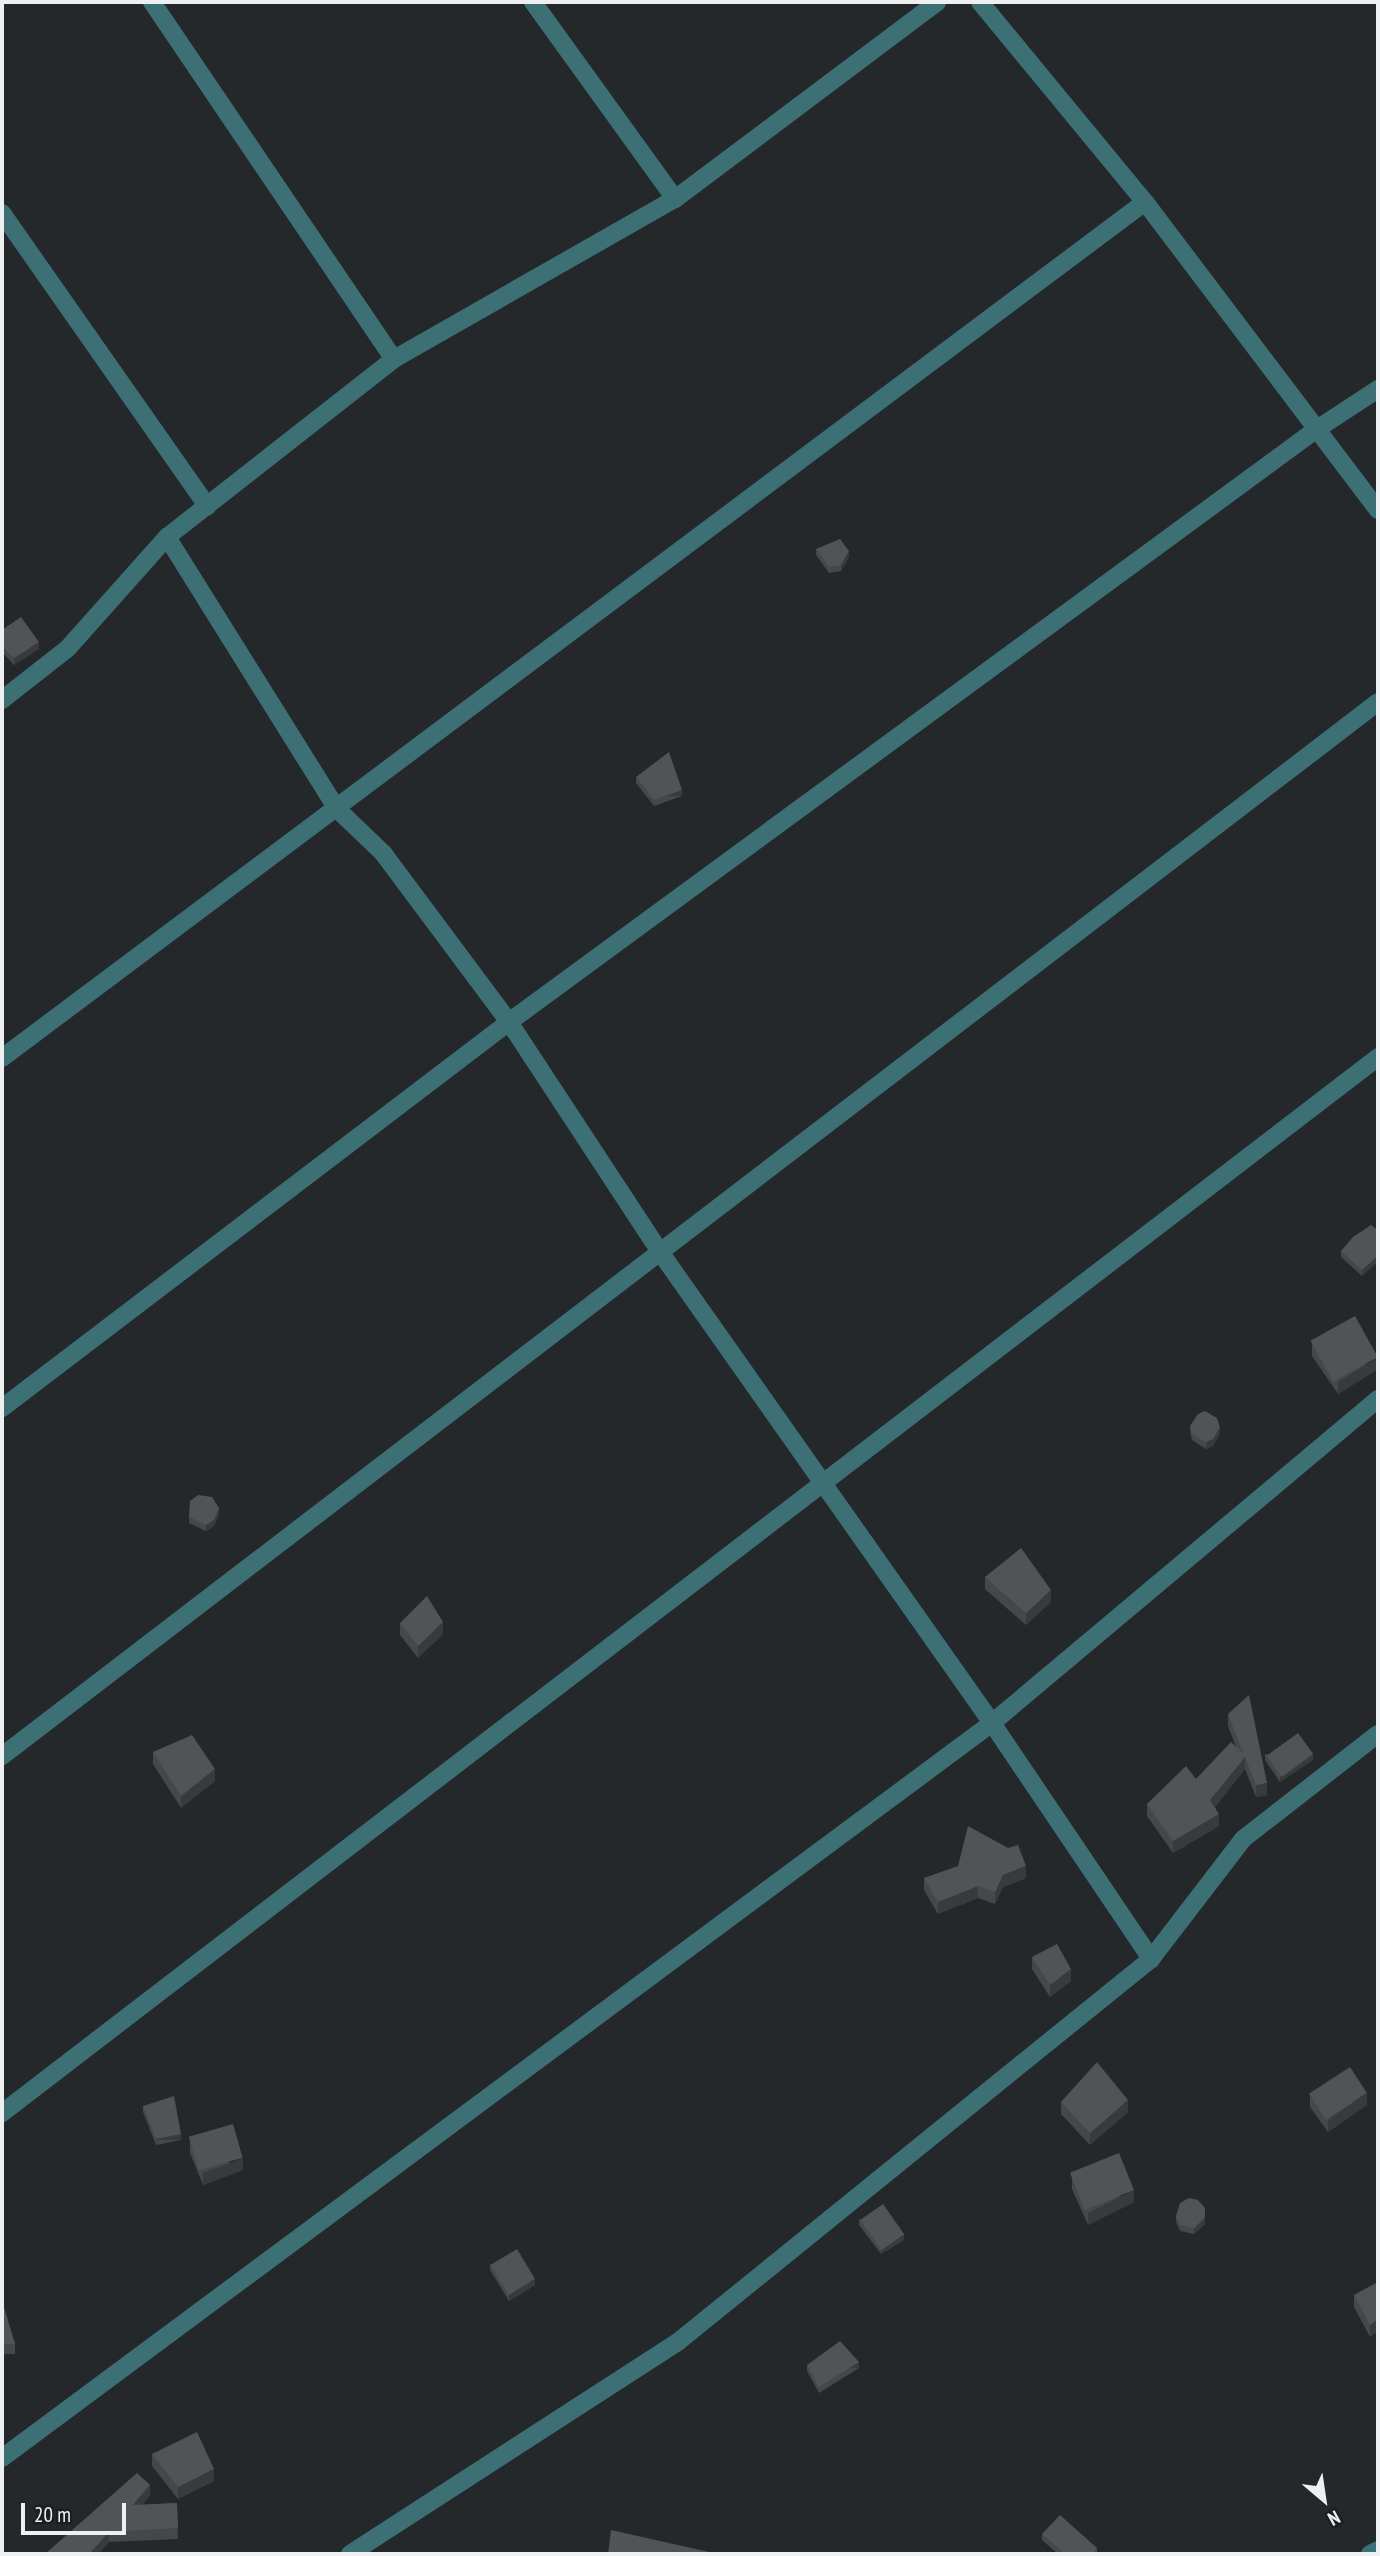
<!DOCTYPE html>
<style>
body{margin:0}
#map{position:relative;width:1380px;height:2556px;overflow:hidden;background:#25282a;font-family:"PT Sans Narrow",sans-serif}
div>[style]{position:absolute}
.street>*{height:18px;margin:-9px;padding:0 9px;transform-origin:9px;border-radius:9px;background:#3c7075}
.wall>*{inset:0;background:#46474a}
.shaded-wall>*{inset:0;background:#393a3c;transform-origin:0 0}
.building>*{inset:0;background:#515356;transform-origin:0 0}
span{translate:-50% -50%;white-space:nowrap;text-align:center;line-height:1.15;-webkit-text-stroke:5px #1c1f20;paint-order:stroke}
.frame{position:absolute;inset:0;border:4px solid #edeff1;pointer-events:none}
.north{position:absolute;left:1289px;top:2465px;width:70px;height:70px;-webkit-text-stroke:5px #1c1f20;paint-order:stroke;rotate:151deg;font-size:19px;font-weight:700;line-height:28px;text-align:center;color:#edeff1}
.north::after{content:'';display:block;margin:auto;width:24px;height:32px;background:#edeff1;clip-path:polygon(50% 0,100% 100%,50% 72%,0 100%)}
.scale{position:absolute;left:21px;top:2503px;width:105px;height:32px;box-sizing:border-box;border:4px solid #edeff1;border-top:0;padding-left:9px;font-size:21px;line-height:24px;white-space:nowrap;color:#edeff1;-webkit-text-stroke:5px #1c1f20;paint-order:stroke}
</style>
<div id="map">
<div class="street">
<i style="left:152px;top:2px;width:431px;rotate:55.9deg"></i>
<i style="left:533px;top:2px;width:243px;rotate:54.2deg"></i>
<i style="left:980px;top:2px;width:259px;rotate:50.5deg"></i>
<i style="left:1145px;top:202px;width:386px;rotate:52.9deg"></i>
<i style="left:2px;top:213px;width:358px;rotate:55deg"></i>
<i style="left:167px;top:537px;width:321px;rotate:58deg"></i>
<i style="left:337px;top:809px;width:64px;rotate:43.7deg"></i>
<i style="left:383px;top:853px;width:211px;rotate:53.3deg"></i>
<i style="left:509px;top:1022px;width:272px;rotate:56.7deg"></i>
<i style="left:658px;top:1249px;width:580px;rotate:54.83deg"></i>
<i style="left:992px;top:1723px;width:285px;rotate:56deg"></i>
<i style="left:2px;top:700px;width:84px;rotate:-38.2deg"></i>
<i style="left:68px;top:648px;width:149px;rotate:-48.3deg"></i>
<i style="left:167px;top:537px;width:288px;rotate:-38.1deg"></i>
<i style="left:394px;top:359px;width:323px;rotate:-29.7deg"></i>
<i style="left:675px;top:199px;width:328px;rotate:-36.9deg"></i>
<i style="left:2px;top:1058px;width:1428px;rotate:-36.83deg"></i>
<i style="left:2px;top:1408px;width:637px;rotate:-37.28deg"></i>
<i style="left:509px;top:1022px;width:1002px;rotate:-36.28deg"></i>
<i style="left:1317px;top:429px;width:73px;rotate:-33.3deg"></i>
<i style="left:2px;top:1756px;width:1733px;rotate:-37.45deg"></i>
<i style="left:2px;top:2113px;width:1735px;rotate:-37.5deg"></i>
<i style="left:2px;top:2458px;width:1233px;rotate:-36.59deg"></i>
<i style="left:992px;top:1723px;width:504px;rotate:-40.01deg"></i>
<i style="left:350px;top:2554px;width:392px;rotate:-32.9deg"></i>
<i style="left:679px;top:2341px;width:607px;rotate:-38.98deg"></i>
<i style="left:1151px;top:1959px;width:151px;rotate:-52.5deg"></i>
<i style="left:1243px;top:1839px;width:171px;rotate:-37.9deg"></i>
<i style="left:1370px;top:2554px;width:9px;rotate:-27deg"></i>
</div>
<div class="wall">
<i style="clip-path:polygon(816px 549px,849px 557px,841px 571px,829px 573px,816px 555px)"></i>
<i style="clip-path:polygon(2px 630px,39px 649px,14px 665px,2px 652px)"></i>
<i style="clip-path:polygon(636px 777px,682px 796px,654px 806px,636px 783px)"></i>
<i style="clip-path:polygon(1371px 1225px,1362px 1276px,1341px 1257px,1341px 1251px)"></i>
<i style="clip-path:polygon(1312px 1344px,1378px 1369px,1338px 1394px,1312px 1356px)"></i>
<i style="clip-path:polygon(1190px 1426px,1220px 1433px,1213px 1446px,1206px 1449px,1192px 1440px,1190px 1432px)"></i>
<i style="clip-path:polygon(219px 1514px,214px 1526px,206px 1531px,189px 1523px,189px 1517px)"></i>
<i style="clip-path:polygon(985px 1577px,1051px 1602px,1026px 1625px,985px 1589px)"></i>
<i style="clip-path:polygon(400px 1623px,443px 1634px,418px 1658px,400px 1635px)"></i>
<i style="clip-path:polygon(1228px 1714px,1267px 1795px,1256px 1797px,1245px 1769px,1215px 1807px,1219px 1826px,1173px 1853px,1147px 1816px,1147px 1804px,1196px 1779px,1236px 1747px,1228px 1726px)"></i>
<i style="clip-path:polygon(153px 1752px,215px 1781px,181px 1808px,153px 1764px)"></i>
<i style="clip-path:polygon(1265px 1754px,1313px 1760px,1280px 1782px,1265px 1760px)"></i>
<i style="clip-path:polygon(924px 1878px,1026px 1878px,1003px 1887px,995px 1904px,978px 1898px,938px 1914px,924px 1890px)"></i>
<i style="clip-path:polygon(1032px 1957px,1071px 1981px,1050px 1997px,1032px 1969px)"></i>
<i style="clip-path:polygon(1310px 2095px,1367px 2105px,1328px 2132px,1310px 2107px)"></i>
<i style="clip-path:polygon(1061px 2102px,1128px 2112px,1090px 2145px,1061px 2114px)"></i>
<i style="clip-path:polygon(143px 2106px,181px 2140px,156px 2145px,143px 2112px)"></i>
<i style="clip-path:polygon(190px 2141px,243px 2170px,203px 2185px,190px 2153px)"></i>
<i style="clip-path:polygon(1072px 2177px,1134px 2202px,1088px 2225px,1072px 2189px)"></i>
<i style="clip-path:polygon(1176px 2216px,1205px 2224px,1194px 2234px,1180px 2231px,1176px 2222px)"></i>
<i style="clip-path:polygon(859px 2219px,904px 2240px,881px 2254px,859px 2225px)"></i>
<i style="clip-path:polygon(490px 2264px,535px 2285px,509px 2301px,490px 2270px)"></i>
<i style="clip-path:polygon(1378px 2282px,1378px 2331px,1370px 2337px,1354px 2307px,1354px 2295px)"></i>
<i style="clip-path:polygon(2px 2301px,15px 2344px,15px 2354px,2px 2354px)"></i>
<i style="clip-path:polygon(807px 2365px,859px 2368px,819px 2393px,807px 2371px)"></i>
<i style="clip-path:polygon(152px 2454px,214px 2481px,178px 2499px,152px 2466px)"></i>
<i style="clip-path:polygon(150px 2495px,142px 2505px,177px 2503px,178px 2539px,109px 2542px,98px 2554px,45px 2554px)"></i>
<i style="clip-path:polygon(1042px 2534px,1097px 2548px,1097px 2554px,1058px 2554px,1042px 2540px)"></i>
</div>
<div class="shaded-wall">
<i style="clip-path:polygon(849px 551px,849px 557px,841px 571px,841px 565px)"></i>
<i style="clip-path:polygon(39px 642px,39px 649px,14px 665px,14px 658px)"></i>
<i style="left:682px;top:790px;width:6px;height:30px;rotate:90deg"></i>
<i style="clip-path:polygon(1378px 1256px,1378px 1262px,1362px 1276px,1362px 1270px)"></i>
<i style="clip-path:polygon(1378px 1357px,1378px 1369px,1338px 1394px,1338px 1382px)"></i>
<i style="clip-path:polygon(1220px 1427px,1220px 1433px,1213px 1446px,1206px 1449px,1206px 1442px)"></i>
<i style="clip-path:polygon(219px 1508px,219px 1514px,214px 1526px,206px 1531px,206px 1525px)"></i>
<i style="clip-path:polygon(1051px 1590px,1051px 1602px,1026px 1625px,1026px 1613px)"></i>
<i style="clip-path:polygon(443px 1622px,443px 1634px,418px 1658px,418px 1646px)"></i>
<i style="clip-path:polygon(1313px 1754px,1313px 1760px,1280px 1782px,1280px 1776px)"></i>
<i style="clip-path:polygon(1245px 1757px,1245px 1769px,1210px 1813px,1210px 1800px)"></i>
<i style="clip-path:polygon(215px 1769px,215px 1781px,181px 1808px,181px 1796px)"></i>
<i style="clip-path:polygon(1267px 1783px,1267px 1795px,1256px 1797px,1256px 1785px)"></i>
<i style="clip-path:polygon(1219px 1814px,1219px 1826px,1173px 1853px,1173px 1841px)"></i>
<i style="clip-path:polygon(1026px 1866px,1026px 1878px,1003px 1887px,995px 1904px,995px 1892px,1003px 1875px)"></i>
<i style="clip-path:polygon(978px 1886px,978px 1898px,938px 1914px,938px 1902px)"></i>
<i style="clip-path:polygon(1071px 1969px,1071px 1981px,1050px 1997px,1050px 1985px)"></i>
<i style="clip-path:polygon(1367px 2093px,1367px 2105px,1328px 2132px,1328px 2120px)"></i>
<i style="clip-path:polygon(1128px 2100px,1128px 2112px,1090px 2145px,1090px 2133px)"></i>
<i style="left:181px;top:2134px;width:6px;height:25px;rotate:90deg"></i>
<i style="clip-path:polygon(243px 2158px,243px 2170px,203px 2185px,203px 2173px)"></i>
<i style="clip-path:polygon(1134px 2190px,1134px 2202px,1088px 2225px,1088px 2213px)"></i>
<i style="clip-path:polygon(1205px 2218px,1205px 2224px,1194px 2234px,1194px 2228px)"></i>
<i style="clip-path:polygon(904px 2234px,904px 2240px,881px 2254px,881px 2248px)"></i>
<i style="clip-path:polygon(535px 2279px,535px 2285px,509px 2301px,509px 2295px)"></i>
<i style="clip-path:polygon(1378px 2319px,1378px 2331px,1370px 2337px,1370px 2325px)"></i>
<i style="left:859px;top:2362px;width:6px;height:47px;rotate:90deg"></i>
<i style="clip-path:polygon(214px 2469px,214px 2481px,178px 2499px,178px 2487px)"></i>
<i style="clip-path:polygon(150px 2485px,150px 2495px,133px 2515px,133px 2505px)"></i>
<i style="clip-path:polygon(109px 2532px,109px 2542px,98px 2554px,89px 2554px)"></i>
</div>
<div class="building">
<i style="clip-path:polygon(840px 539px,849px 551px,841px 565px,829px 567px,816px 549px)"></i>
<i style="clip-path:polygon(21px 617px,39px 642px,14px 658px,2px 646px,2px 630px)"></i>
<i style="clip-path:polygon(669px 752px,682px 790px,654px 800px,636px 777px)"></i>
<i style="clip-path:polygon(1371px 1225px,1378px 1230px,1378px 1256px,1362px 1270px,1341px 1251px,1353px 1237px)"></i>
<i style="left:1355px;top:1316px;width:47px;height:51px;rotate:61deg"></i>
<i style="clip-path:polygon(1205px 1411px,1217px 1418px,1220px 1427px,1213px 1439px,1206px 1442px,1192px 1434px,1190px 1426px,1198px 1414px)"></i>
<i style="clip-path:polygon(198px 1495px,212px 1497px,219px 1508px,214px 1520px,206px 1525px,189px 1517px,190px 1501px)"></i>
<i style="clip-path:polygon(1021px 1548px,1051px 1590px,1026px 1613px,985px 1577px)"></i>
<i style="clip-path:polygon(427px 1596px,443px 1622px,418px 1646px,400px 1623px)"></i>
<i style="clip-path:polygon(1249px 1695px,1267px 1783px,1256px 1785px,1245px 1757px,1210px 1800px,1219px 1814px,1173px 1841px,1147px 1804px,1186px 1766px,1196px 1779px,1231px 1742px,1243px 1753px,1228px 1714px)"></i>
<i style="left:1298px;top:1733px;width:26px;height:39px;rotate:54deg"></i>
<i style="clip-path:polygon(192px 1735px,215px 1769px,181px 1796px,153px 1752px)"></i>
<i style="clip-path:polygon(968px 1826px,1008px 1848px,1018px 1845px,1026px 1866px,1003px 1875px,995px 1892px,978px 1886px,938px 1902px,924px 1878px,958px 1866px)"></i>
<i style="clip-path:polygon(1057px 1944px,1071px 1969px,1050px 1985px,1032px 1957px)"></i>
<i style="clip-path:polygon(1097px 2062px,1128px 2100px,1090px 2133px,1061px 2102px)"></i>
<i style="left:1350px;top:2067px;width:31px;height:49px;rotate:57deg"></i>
<i style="clip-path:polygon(174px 2096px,181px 2134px,156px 2139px,143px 2106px)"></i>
<i style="left:233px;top:2124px;width:35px;height:46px;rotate:74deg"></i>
<i style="left:1119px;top:2153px;width:40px;height:53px;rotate:68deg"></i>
<i style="clip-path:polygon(1189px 2198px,1198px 2200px,1205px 2208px,1205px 2218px,1194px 2228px,1180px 2225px,1176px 2216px,1180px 2203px)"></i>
<i style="left:883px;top:2204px;width:37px;height:28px;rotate:55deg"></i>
<i style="left:517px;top:2249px;width:35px;height:31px;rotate:59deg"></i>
<i style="clip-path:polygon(1378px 2282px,1378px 2319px,1370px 2325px,1354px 2295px)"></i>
<i style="clip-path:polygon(2px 2301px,15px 2344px,2px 2344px)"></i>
<i style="clip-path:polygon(840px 2341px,859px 2362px,819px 2387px,807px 2365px)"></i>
<i style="clip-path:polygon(197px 2432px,214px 2469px,178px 2487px,152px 2454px)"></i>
<i style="clip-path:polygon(137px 2473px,150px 2485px,133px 2505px,177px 2503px,178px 2528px,109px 2532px,89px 2554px,45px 2554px)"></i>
<i style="clip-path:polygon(1060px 2515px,1097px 2548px,1092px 2554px,1065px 2554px,1042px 2534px)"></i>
<i style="clip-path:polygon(611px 2530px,718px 2554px,608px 2554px)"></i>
</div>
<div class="frame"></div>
<div class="north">N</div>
<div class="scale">20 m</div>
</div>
